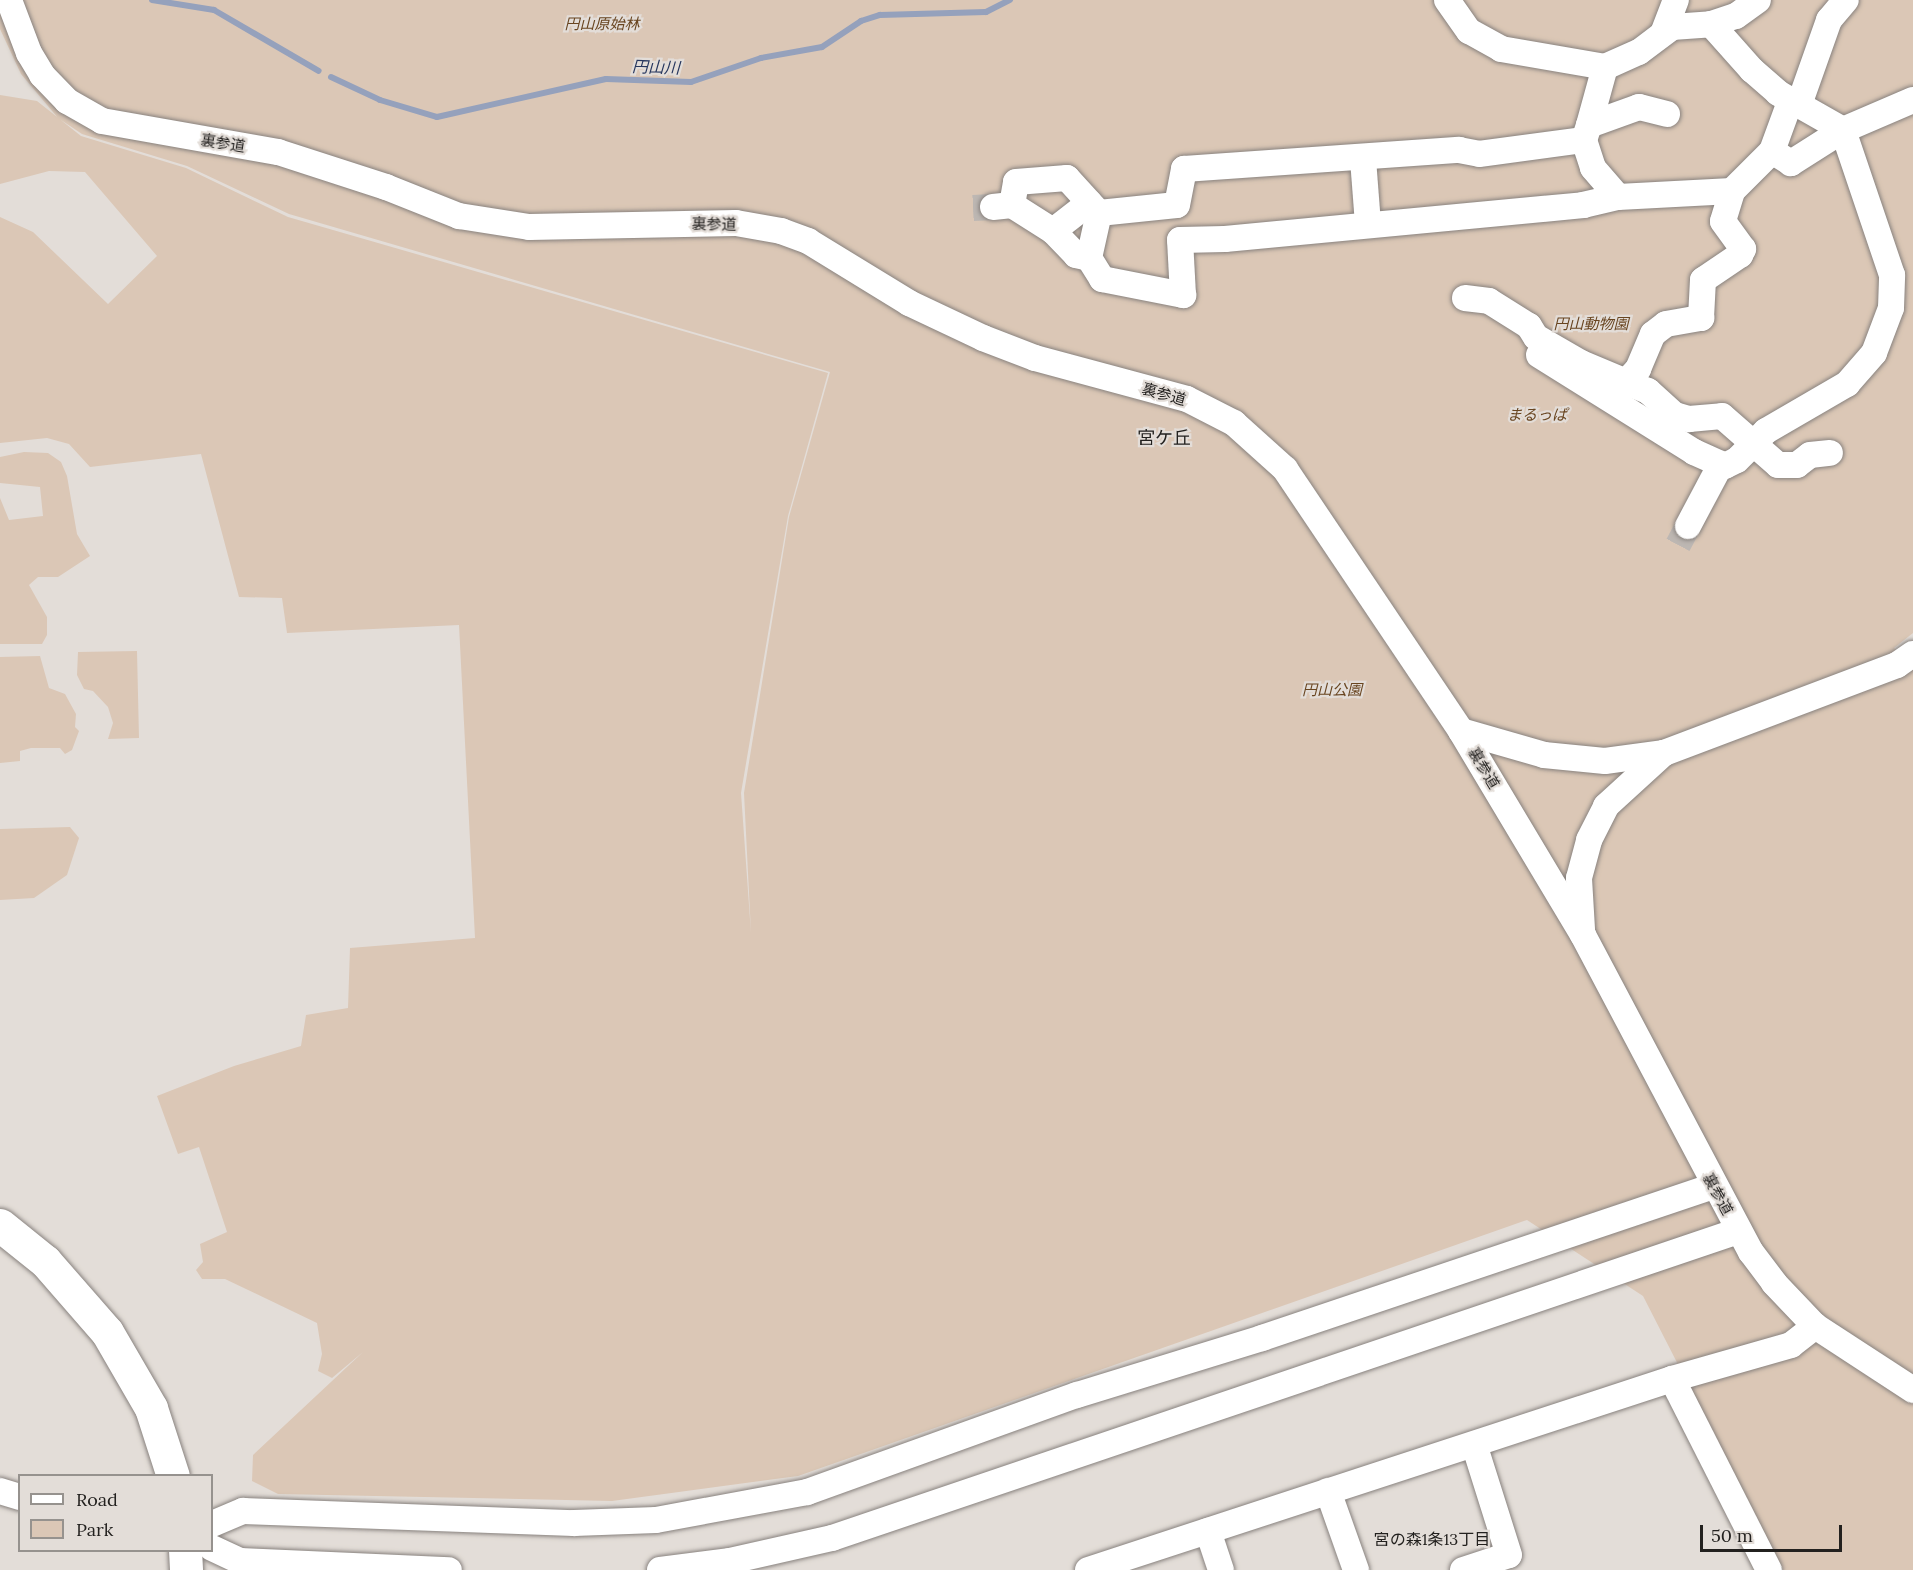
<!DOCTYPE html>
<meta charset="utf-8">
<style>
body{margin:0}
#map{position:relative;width:1913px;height:1570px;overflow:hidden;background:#e3ddd8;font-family:Lora,"Noto Sans JP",serif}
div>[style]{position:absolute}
.green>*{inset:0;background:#dbc7b6}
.stream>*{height:6px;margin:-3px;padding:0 3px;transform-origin:3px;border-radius:3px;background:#95a1bc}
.minor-tunnel>*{height:26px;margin-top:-13px;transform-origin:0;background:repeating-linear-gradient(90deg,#bdb7b3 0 26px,transparent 0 39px)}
.roads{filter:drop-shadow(0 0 2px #88827e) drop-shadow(0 0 2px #88827e)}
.minor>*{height:26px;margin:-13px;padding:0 13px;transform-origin:13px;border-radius:13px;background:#fff}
.major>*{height:33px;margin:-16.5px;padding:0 16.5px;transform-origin:16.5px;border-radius:16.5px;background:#fff}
span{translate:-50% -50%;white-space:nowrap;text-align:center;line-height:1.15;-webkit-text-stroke:4.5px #e3ddd8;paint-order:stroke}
.park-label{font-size:15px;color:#694520;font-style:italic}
.street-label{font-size:15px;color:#23211f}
.water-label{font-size:16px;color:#27375e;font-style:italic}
.neighbourhood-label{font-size:16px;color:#23211f}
.quarter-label{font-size:18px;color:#23211f}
.legend{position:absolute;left:18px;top:1474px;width:195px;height:78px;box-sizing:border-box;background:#e3ddd8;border:2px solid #96928e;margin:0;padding:8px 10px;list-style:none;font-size:18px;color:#23211f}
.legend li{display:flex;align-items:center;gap:12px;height:30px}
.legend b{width:30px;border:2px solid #96928e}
.scale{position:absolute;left:1700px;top:1525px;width:142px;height:27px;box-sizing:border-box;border:3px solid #23211f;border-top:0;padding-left:8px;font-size:18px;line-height:21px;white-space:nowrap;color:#23211f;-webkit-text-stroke:4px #e3ddd8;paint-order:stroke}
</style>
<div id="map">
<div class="green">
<i style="clip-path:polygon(0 0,1913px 0,1913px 633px,1894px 648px,1913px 666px,1913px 1570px,1783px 1570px,1643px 1296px,1527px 1220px,798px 1476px,612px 1501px,278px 1494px,252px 1481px,253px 1455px,363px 1352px,332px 1378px,318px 1371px,322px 1354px,317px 1323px,225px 1279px,202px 1279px,196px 1270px,203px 1262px,200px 1244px,227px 1232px,199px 1147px,178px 1154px,157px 1096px,234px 1066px,301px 1046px,306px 1015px,348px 1008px,350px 948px,475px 938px,459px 625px,287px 633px,282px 598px,239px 597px,201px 454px,90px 467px,69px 444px,47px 438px,0 443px,0 217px,33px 232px,108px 304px,157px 256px,85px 172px,49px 171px,0 184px,0 95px,37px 101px,81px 136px,186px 168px,288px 217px,828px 373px,788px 516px,741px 793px,751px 933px,744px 793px,789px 517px,830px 372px,289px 214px,187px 166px,82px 134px,58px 118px,21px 74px,0 29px)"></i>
<i style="clip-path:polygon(24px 452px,48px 453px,61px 462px,67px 476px,77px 534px,90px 556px,58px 577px,38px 577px,29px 585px,47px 617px,47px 635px,42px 644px,0 644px,0 498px,9px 520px,43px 516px,40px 487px,0 483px,0 457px)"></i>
<i style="clip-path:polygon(137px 651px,139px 738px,108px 739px,113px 723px,108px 707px,93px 691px,84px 689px,77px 675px,78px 652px)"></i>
<i style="clip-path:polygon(40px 656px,49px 688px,65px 694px,76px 714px,75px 727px,79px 731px,72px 750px,65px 754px,60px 748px,31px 748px,20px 751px,20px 761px,0 763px,0 657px)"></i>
<i style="clip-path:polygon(70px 827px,79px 838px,67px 875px,34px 898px,0 900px,0 829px)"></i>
</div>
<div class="stream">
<i style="left:152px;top:0;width:63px;rotate:9.2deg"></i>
<i style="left:214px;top:10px;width:121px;rotate:30.2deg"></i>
<i style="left:331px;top:77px;width:54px;rotate:25.1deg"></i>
<i style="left:380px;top:100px;width:59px;rotate:16.6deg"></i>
<i style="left:437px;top:117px;width:173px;rotate:-12.7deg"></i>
<i style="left:606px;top:79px;width:85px;rotate:2deg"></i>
<i style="left:691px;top:82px;width:74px;rotate:-18.9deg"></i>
<i style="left:761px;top:58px;width:62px;rotate:-10.2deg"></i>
<i style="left:822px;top:47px;width:47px;rotate:-33.7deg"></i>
<i style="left:861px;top:21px;width:20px;rotate:-18deg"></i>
<i style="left:880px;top:15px;width:106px;rotate:-1.6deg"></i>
<i style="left:986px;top:12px;width:27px;rotate:-27deg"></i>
</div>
<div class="minor-tunnel">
<i style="left:973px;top:208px;width:20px;rotate:-3deg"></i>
<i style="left:1678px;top:545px;width:21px;rotate:-62deg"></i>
</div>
<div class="roads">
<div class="minor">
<i style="left:9px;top:0;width:57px;rotate:69.3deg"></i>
<i style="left:29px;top:53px;width:26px;rotate:59deg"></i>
<i style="left:42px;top:75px;width:36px;rotate:46deg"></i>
<i style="left:67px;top:101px;width:40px;rotate:29.7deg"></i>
<i style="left:102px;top:121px;width:179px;rotate:10deg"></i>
<i style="left:278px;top:152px;width:114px;rotate:18deg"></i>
<i style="left:386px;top:187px;width:79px;rotate:21.7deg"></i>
<i style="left:459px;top:216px;width:71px;rotate:8.9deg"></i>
<i style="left:529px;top:227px;width:207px;rotate:-1.1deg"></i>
<i style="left:736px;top:223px;width:46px;rotate:10.1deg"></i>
<i style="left:781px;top:231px;width:29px;rotate:20deg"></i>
<i style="left:808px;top:241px;width:119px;rotate:31.5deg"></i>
<i style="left:909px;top:303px;width:82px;rotate:25.3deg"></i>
<i style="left:983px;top:338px;width:56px;rotate:21deg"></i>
<i style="left:1035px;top:358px;width:157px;rotate:15.1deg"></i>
<i style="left:1187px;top:399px;width:53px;rotate:27.1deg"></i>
<i style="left:1234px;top:423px;width:69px;rotate:42deg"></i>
<i style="left:1285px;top:469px;width:316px;rotate:56.1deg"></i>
<i style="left:1461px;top:731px;width:238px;rotate:59.1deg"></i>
<i style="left:1583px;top:935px;width:359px;rotate:62.1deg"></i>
<i style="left:1751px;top:1252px;width:39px;rotate:53deg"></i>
<i style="left:1774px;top:1283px;width:59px;rotate:46.4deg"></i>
<i style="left:1815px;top:1326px;width:117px;rotate:33.1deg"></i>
<i style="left:1447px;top:0;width:38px;rotate:55deg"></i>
<i style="left:1469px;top:31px;width:37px;rotate:29deg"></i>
<i style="left:1501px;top:49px;width:106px;rotate:9.8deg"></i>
<i style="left:1605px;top:67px;width:37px;rotate:-24deg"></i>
<i style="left:1639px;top:52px;width:41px;rotate:-37.1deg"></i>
<i style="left:1672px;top:27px;width:39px;rotate:-4deg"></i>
<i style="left:1711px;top:24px;width:26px;rotate:-18deg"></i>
<i style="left:1736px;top:16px;width:27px;rotate:-36deg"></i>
<i style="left:1711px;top:24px;width:62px;rotate:48.3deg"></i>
<i style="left:1752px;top:70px;width:35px;rotate:41deg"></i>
<i style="left:1778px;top:93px;width:75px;rotate:29.6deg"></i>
<i style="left:1843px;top:130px;width:62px;rotate:147.6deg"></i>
<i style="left:1791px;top:163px;width:22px;rotate:-148deg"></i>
<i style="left:1664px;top:31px;width:33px;rotate:-69deg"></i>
<i style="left:1800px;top:102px;width:87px;rotate:-70.5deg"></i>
<i style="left:1829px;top:20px;width:26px;rotate:-50deg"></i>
<i style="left:1667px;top:114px;width:29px;rotate:-166deg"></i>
<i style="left:1639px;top:107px;width:53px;rotate:160.2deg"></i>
<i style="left:1589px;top:125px;width:16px;rotate:108deg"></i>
<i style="left:1584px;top:140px;width:29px;rotate:72deg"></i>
<i style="left:1593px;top:168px;width:38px;rotate:49deg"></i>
<i style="left:1618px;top:197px;width:114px;rotate:-3deg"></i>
<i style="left:1732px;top:191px;width:57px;rotate:-45deg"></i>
<i style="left:1772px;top:151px;width:55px;rotate:-69.9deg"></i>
<i style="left:1589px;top:125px;width:60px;rotate:-74.6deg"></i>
<i style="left:1363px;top:159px;width:65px;rotate:85.6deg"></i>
<i style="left:1012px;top:205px;width:49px;rotate:32.4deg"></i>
<i style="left:1053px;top:231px;width:33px;rotate:46deg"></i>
<i style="left:1076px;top:255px;width:13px;rotate:13deg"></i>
<i style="left:1089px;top:258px;width:25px;rotate:58deg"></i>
<i style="left:1102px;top:279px;width:83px;rotate:11.2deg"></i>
<i style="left:1183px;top:295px;width:55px;rotate:-93.1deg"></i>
<i style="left:1180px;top:240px;width:45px;rotate:-1.3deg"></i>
<i style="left:1225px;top:239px;width:360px;rotate:-5.4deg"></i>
<i style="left:1583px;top:205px;width:36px;rotate:-13deg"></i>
<i style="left:993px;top:207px;width:19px;rotate:-6deg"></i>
<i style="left:1012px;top:205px;width:23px;rotate:-80deg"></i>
<i style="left:1016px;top:182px;width:51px;rotate:-4.5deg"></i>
<i style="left:1067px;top:178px;width:47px;rotate:47.6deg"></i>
<i style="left:1099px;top:213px;width:78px;rotate:-5.9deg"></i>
<i style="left:1177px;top:205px;width:37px;rotate:-79deg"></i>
<i style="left:1184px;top:169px;width:276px;rotate:-4deg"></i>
<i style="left:1459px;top:150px;width:20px;rotate:11deg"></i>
<i style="left:1479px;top:154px;width:106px;rotate:-7.6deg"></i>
<i style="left:1053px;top:231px;width:46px;rotate:-37.9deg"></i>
<i style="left:1089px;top:258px;width:46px;rotate:-77.5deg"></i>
<i style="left:1465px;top:298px;width:24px;rotate:7deg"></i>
<i style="left:1489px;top:301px;width:47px;rotate:32deg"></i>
<i style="left:1529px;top:326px;width:13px;rotate:58deg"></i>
<i style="left:1536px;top:337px;width:52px;rotate:30deg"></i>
<i style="left:1581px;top:363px;width:73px;rotate:22.7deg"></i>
<i style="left:1648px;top:391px;width:36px;rotate:42deg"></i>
<i style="left:1675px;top:415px;width:15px;rotate:16deg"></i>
<i style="left:1689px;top:419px;width:33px;rotate:-5deg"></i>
<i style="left:1722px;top:416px;width:74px;rotate:41.2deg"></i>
<i style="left:1778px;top:465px;width:19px"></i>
<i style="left:1797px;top:465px;width:16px;rotate:-38deg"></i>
<i style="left:1810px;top:455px;width:20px;rotate:-6deg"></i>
<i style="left:1539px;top:355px;width:183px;rotate:32deg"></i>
<i style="left:1694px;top:452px;width:34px;rotate:24deg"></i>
<i style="left:1725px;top:466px;width:13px;rotate:-27deg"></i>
<i style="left:1737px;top:460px;width:41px;rotate:-45deg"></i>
<i style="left:1766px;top:431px;width:94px;rotate:-30.1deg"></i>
<i style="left:1847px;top:384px;width:41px;rotate:-48.9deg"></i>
<i style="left:1874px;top:353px;width:48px;rotate:-69.3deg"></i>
<i style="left:1891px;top:308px;width:33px;rotate:-88deg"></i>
<i style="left:1892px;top:275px;width:153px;rotate:-108.7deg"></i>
<i style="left:1843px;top:130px;width:76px;rotate:-23.2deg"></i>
<i style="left:1624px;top:384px;width:21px;rotate:-47deg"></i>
<i style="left:1638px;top:369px;width:38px;rotate:-67deg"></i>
<i style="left:1653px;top:334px;width:16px;rotate:-38deg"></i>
<i style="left:1666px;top:324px;width:36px;rotate:-10deg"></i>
<i style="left:1701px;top:318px;width:38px;rotate:-87deg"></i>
<i style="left:1703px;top:280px;width:45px;rotate:-34deg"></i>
<i style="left:1740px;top:255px;width:7px;rotate:-63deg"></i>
<i style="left:1743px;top:249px;width:34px;rotate:-126deg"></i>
<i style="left:1723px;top:221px;width:31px;rotate:-73deg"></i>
<i style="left:1688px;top:526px;width:70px;rotate:-62deg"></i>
<i style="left:1461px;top:731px;width:86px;rotate:16.1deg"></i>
<i style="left:1544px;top:755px;width:61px;rotate:5.6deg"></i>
<i style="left:1605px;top:761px;width:60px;rotate:-7.7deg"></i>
<i style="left:1664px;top:753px;width:249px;rotate:-20.7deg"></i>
<i style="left:1897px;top:665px;width:19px;rotate:-35deg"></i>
<i style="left:1582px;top:929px;width:51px;rotate:-93.4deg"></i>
<i style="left:1579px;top:878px;width:39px;rotate:-75deg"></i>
<i style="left:1589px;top:840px;width:38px;rotate:-63deg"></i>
<i style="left:1606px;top:806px;width:79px;rotate:-42.4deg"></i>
<i style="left:1672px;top:1379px;width:214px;rotate:63.1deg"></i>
<i style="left:0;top:1491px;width:21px;rotate:17deg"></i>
<i style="left:1328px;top:1491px;width:84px;rotate:70.5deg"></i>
<i style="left:212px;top:1524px;width:34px;rotate:-23deg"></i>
<i style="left:243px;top:1511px;width:331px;rotate:2.1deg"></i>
<i style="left:574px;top:1523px;width:82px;rotate:-2.1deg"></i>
<i style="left:656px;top:1520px;width:154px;rotate:-10.5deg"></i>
<i style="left:807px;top:1492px;width:287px;rotate:-19.8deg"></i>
<i style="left:1077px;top:1395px;width:194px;rotate:-17.1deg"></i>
<i style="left:1262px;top:1338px;width:476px;rotate:-18.6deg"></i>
<i style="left:1208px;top:1531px;width:41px;rotate:71.6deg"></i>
<i style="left:212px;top:1548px;width:31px;rotate:25deg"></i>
<i style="left:240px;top:1561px;width:209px;rotate:2.5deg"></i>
<i style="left:660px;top:1570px;width:71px;rotate:-7.3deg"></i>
<i style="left:730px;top:1561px;width:105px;rotate:-12.7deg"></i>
<i style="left:832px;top:1538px;width:957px;rotate:-18.72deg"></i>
<i style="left:1088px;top:1570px;width:614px;rotate:-18.11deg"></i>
<i style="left:1672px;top:1379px;width:124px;rotate:-15.9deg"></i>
<i style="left:1791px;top:1345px;width:31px;rotate:-38deg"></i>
<i style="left:1463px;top:1570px;width:48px;rotate:-18.1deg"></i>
<i style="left:1509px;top:1555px;width:116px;rotate:-107.5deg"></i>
</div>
<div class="major">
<i style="left:0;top:1225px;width:58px;rotate:38.7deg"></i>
<i style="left:45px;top:1261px;width:94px;rotate:48.9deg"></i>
<i style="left:107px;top:1332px;width:88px;rotate:59.9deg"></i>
<i style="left:151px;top:1408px;width:71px;rotate:72.1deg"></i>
<i style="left:185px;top:1550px;width:20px;rotate:87deg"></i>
</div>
</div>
<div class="park-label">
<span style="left:602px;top:24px">円山原始林</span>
<span style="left:1591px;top:324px">円山動物園</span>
<span style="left:1537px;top:415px">まるっぱ</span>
<span style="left:1332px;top:690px">円山公園</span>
</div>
<div class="street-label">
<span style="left:223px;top:143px;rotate:9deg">裏参道</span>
<span style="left:714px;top:224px;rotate:1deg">裏参道</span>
<span style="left:1164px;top:394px;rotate:16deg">裏参道</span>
<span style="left:1484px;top:768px;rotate:59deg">裏参道</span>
<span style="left:1718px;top:1194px;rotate:61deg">裏参道</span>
</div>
<div class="water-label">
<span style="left:656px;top:67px;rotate:2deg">円山川</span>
</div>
<div class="neighbourhood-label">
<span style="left:1432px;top:1539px">宮の森1条13丁目</span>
</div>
<div class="quarter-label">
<span style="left:1164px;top:438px">宮ケ丘</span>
</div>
<ul class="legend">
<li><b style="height:8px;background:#fff"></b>Road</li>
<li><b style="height:16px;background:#dbc7b6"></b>Park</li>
</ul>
<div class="scale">50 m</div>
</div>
